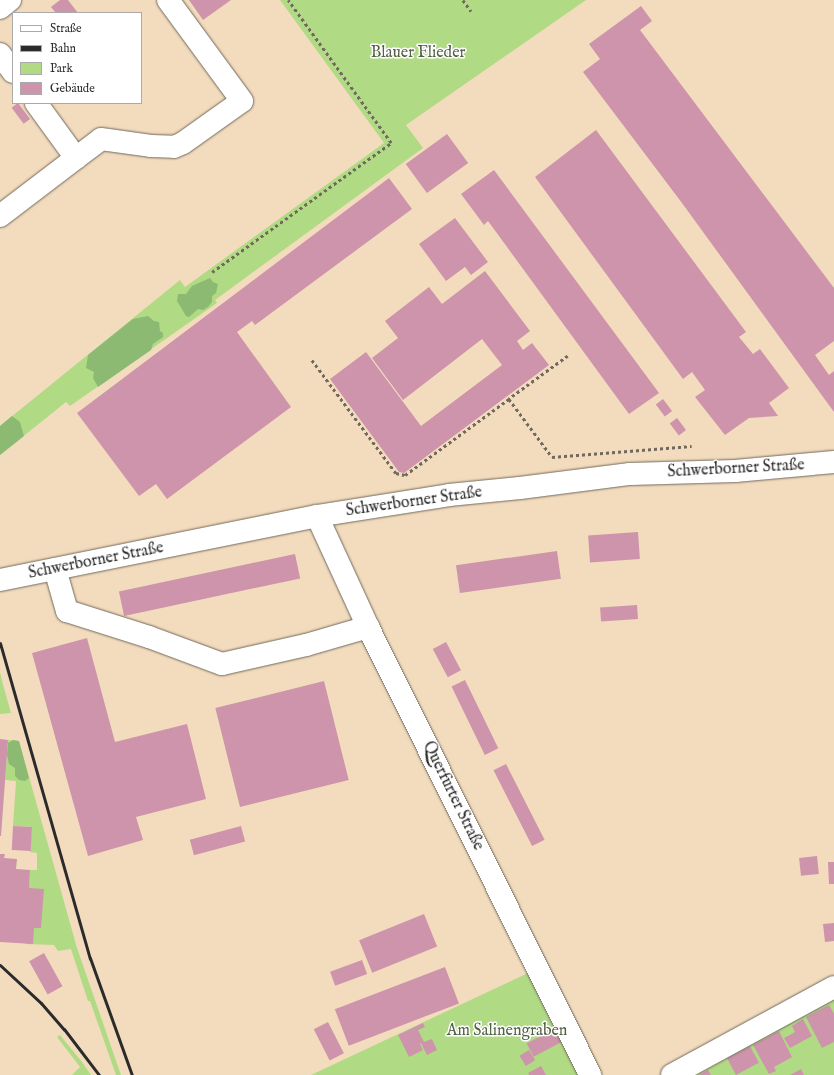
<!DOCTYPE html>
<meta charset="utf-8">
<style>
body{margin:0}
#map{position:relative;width:834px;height:1075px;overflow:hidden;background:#f3dcbd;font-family:"IM FELL English",serif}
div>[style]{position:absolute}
.green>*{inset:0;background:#b1da85}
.forest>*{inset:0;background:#8cba72}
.building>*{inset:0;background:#cd94ab;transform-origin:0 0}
.path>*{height:2.5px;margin-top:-1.25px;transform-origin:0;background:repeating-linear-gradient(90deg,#71695e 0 3px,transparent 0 6px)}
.roads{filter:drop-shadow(0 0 1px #71695e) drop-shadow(0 0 1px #71695e)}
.minor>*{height:22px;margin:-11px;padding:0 11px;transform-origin:11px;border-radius:11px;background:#fff}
.rail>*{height:3px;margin:-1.5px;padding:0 1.5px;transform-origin:1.5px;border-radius:1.5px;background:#2b2b2b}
span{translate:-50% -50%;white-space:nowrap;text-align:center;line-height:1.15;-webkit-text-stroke:3px #fff;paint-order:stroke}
.park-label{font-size:16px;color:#536046}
.street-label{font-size:16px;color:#2b2b2b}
.legend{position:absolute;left:12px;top:12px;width:130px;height:92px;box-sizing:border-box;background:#fff;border:1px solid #aaa;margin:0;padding:5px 7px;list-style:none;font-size:12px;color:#2b2b2b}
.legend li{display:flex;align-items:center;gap:8px;height:20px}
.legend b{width:20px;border:1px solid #aaa}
</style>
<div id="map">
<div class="green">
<i style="clip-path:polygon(280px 0,586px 0,406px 125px,423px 148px,215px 300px,217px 303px,70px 406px,66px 402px,0 455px,0 426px,32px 400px,180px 280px,185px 287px,384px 143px)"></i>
<i style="clip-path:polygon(0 672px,2px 681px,11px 713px,0 714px)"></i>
<i style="clip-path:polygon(8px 740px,19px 741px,77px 948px,121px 1075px,116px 1075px,90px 1001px,88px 1001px,71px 949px,58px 951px,54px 945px,25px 944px,30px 870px,37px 870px,37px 853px,30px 852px,32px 827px,13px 826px,16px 781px,5px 780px)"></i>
<i style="clip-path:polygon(528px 973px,578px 1075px,311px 1075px)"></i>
<i style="clip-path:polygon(834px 999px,834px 1075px,696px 1075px)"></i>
<i style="clip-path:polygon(60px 1035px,82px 1062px,91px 1075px,72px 1075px,80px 1067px,57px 1037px)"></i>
</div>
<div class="forest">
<i style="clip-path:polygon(210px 278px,213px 282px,218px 284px,216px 293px,212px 296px,212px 302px,208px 307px,203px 310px,198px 309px,189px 317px,186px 316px,177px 301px,178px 294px,186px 294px,192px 286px)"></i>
<i style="clip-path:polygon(148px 316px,154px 321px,159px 322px,160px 331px,163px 333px,163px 337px,153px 344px,151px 350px,98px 387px,93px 378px,94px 372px,86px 368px,88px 355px,133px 319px)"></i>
<i style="clip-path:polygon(12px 416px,20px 422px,24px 436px,0 455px,0 426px)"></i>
<i style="clip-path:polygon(13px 740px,19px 741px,29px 778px,25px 781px,19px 780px,15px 776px,15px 768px,9px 764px,7px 755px,8px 743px)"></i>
</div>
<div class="building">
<i style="clip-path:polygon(60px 0,68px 0,78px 13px,56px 13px,51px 7px)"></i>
<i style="clip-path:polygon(189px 0,231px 0,203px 20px)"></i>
<i style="clip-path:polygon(641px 6px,652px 21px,640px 30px,834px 288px,834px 341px,815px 355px,829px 375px,834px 371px,834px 412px,682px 203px,583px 72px,600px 59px,589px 44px)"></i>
<i style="left:18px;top:103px;width:20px;height:8px;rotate:53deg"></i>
<i style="clip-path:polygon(596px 130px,746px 332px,739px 337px,753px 354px,760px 349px,789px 388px,769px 403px,778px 416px,749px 418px,725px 435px,695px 397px,705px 390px,692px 372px,683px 379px,535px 177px)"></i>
<i style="left:447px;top:134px;width:36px;height:51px;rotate:54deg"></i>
<i style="clip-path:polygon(494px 170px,659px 393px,629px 414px,488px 221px,484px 225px,461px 194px)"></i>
<i style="clip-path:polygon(389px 178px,412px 209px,255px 325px,252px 321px,237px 332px,291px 407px,167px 499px,156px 484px,139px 496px,77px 413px)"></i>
<i style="clip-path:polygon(455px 218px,488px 262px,471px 275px,465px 267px,446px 281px,419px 244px)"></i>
<i style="clip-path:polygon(485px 271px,530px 331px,517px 341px,523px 350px,532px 343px,549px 365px,404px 473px,399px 472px,330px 379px,366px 352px,421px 426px,502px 365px,482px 339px,403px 400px,372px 358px,398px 338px,385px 321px,429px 287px,442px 304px)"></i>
<i style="left:663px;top:399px;width:15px;height:9px;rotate:53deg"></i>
<i style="left:677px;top:418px;width:15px;height:9px;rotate:53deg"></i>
<i style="left:638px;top:532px;width:27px;height:50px;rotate:86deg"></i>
<i style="left:557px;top:551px;width:28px;height:102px;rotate:82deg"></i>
<i style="left:295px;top:554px;width:25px;height:180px;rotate:78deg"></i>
<i style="left:637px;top:605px;width:14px;height:37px;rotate:86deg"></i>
<i style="clip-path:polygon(87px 638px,115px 742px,187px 724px,206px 799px,136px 817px,143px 840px,88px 856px,32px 653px)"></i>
<i style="left:446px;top:642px;width:32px;height:15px;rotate:62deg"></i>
<i style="left:465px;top:680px;width:76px;height:15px;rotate:64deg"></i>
<i style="left:324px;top:681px;width:102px;height:112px;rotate:76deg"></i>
<i style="clip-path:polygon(0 739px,8px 740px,1px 836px,0 836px)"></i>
<i style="left:506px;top:764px;width:85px;height:14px;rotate:63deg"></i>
<i style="left:13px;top:826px;width:19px;height:24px;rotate:3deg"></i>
<i style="left:241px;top:826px;width:16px;height:53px;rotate:75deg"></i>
<i style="clip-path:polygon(0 854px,5px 854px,4px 858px,17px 859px,16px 869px,30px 870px,29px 888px,44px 889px,41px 928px,34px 928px,33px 944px,0 942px)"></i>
<i style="left:817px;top:856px;width:18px;height:18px;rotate:84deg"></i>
<i style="clip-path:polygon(828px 862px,834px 862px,834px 884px,829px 884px)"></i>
<i style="left:424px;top:914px;width:35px;height:70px;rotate:68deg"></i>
<i style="clip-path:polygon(834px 923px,834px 941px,825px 942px,823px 924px)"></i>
<i style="left:44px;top:953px;width:38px;height:17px;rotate:61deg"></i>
<i style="left:362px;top:960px;width:15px;height:34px;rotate:70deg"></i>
<i style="left:445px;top:967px;width:39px;height:118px;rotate:69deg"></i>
<i style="clip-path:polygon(829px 1005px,834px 1014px,834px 1042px,822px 1048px,806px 1017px)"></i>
<i style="clip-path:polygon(803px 1019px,812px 1036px,790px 1048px,784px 1038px,795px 1032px,792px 1026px)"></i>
<i style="left:328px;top:1022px;width:35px;height:16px;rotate:63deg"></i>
<i style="clip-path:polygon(423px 1023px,425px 1027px,418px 1030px,424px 1042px,432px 1039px,437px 1050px,427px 1055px,421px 1043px,420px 1044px,423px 1050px,409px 1057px,398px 1035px)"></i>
<i style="left:554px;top:1029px;width:15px;height:31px;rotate:62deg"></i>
<i style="clip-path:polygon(779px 1031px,792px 1057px,774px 1067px,776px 1071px,769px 1074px,753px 1045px)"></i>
<i style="left:750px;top:1046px;width:19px;height:26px;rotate:62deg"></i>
<i style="left:529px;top:1050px;width:12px;height:11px;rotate:59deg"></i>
<i style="clip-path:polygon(541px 1066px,546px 1075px,529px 1075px,528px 1073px)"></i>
<i style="clip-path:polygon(801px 1069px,804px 1075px,790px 1075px)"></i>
<i style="clip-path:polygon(708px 1070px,711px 1075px,699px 1075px)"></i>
</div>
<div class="path">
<i style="left:463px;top:0;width:14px;rotate:54deg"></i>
<i style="left:212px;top:272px;width:221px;rotate:-35.8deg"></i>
<i style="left:391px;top:143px;width:176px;rotate:-125.8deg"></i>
<i style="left:568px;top:356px;width:73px;rotate:143.9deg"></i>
<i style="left:509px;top:399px;width:72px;rotate:53.4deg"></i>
<i style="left:552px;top:457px;width:140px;rotate:-4.5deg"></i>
<i style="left:312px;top:360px;width:141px;rotate:53.4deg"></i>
<i style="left:396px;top:473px;width:9px;rotate:13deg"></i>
<i style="left:405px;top:475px;width:129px;rotate:-36.2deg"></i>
</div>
<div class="roads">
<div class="minor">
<i style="left:0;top:8px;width:13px;rotate:-39deg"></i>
<i style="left:0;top:54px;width:22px;rotate:54deg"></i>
<i style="left:36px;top:103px;width:68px;rotate:54deg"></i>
<i style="left:76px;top:158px;width:31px;rotate:-37deg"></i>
<i style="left:101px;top:139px;width:50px;rotate:8deg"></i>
<i style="left:151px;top:146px;width:23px;rotate:2deg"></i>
<i style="left:174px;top:147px;width:10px;rotate:-24deg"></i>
<i style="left:183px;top:143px;width:72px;rotate:-35.4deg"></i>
<i style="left:242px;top:101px;width:125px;rotate:-126.2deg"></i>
<i style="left:0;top:216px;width:96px;rotate:-37.3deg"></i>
<i style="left:317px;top:516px;width:122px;rotate:65.3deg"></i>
<i style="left:368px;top:627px;width:500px;rotate:63.6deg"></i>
<i style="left:55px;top:569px;width:44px;rotate:74.1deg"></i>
<i style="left:67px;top:611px;width:86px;rotate:17.6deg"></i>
<i style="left:149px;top:637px;width:78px;rotate:20.3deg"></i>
<i style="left:222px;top:664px;width:86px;rotate:-12.7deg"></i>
<i style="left:306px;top:645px;width:65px;rotate:-16.2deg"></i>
<i style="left:0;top:580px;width:323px;rotate:-11.4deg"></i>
<i style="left:317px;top:516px;width:134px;rotate:-9deg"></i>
<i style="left:449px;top:495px;width:71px;rotate:-5.6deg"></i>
<i style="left:520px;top:488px;width:111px;rotate:-7.3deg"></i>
<i style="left:630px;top:474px;width:105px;rotate:-1.6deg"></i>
<i style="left:735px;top:471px;width:99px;rotate:-5.2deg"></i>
<i style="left:672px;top:1075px;width:184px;rotate:-28.5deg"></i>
</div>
</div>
<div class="rail">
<i style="left:0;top:643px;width:328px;rotate:74.1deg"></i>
<i style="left:90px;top:958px;width:124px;rotate:70.3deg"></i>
<i style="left:0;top:965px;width:56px;rotate:42.8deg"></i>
<i style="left:41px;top:1003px;width:35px;rotate:49deg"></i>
<i style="left:64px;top:1029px;width:58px;rotate:52.7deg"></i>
</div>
<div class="park-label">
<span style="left:418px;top:53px">Blauer Flieder</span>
<span style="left:507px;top:1031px">Am Salinengraben</span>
</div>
<div class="street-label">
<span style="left:736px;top:469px;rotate:-3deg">Schwerborner Straße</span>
<span style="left:414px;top:502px;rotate:-8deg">Schwerborner Straße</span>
<span style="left:96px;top:561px;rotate:-11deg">Schwerborner Straße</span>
<span style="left:453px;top:796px;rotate:64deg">Querfurter Straße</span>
</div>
<ul class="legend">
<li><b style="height:5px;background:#fff"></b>Straße</li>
<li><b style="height:5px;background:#2b2b2b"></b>Bahn</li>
<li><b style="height:11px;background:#b1da85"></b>Park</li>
<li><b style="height:11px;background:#cd94ab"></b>Gebäude</li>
</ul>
</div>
